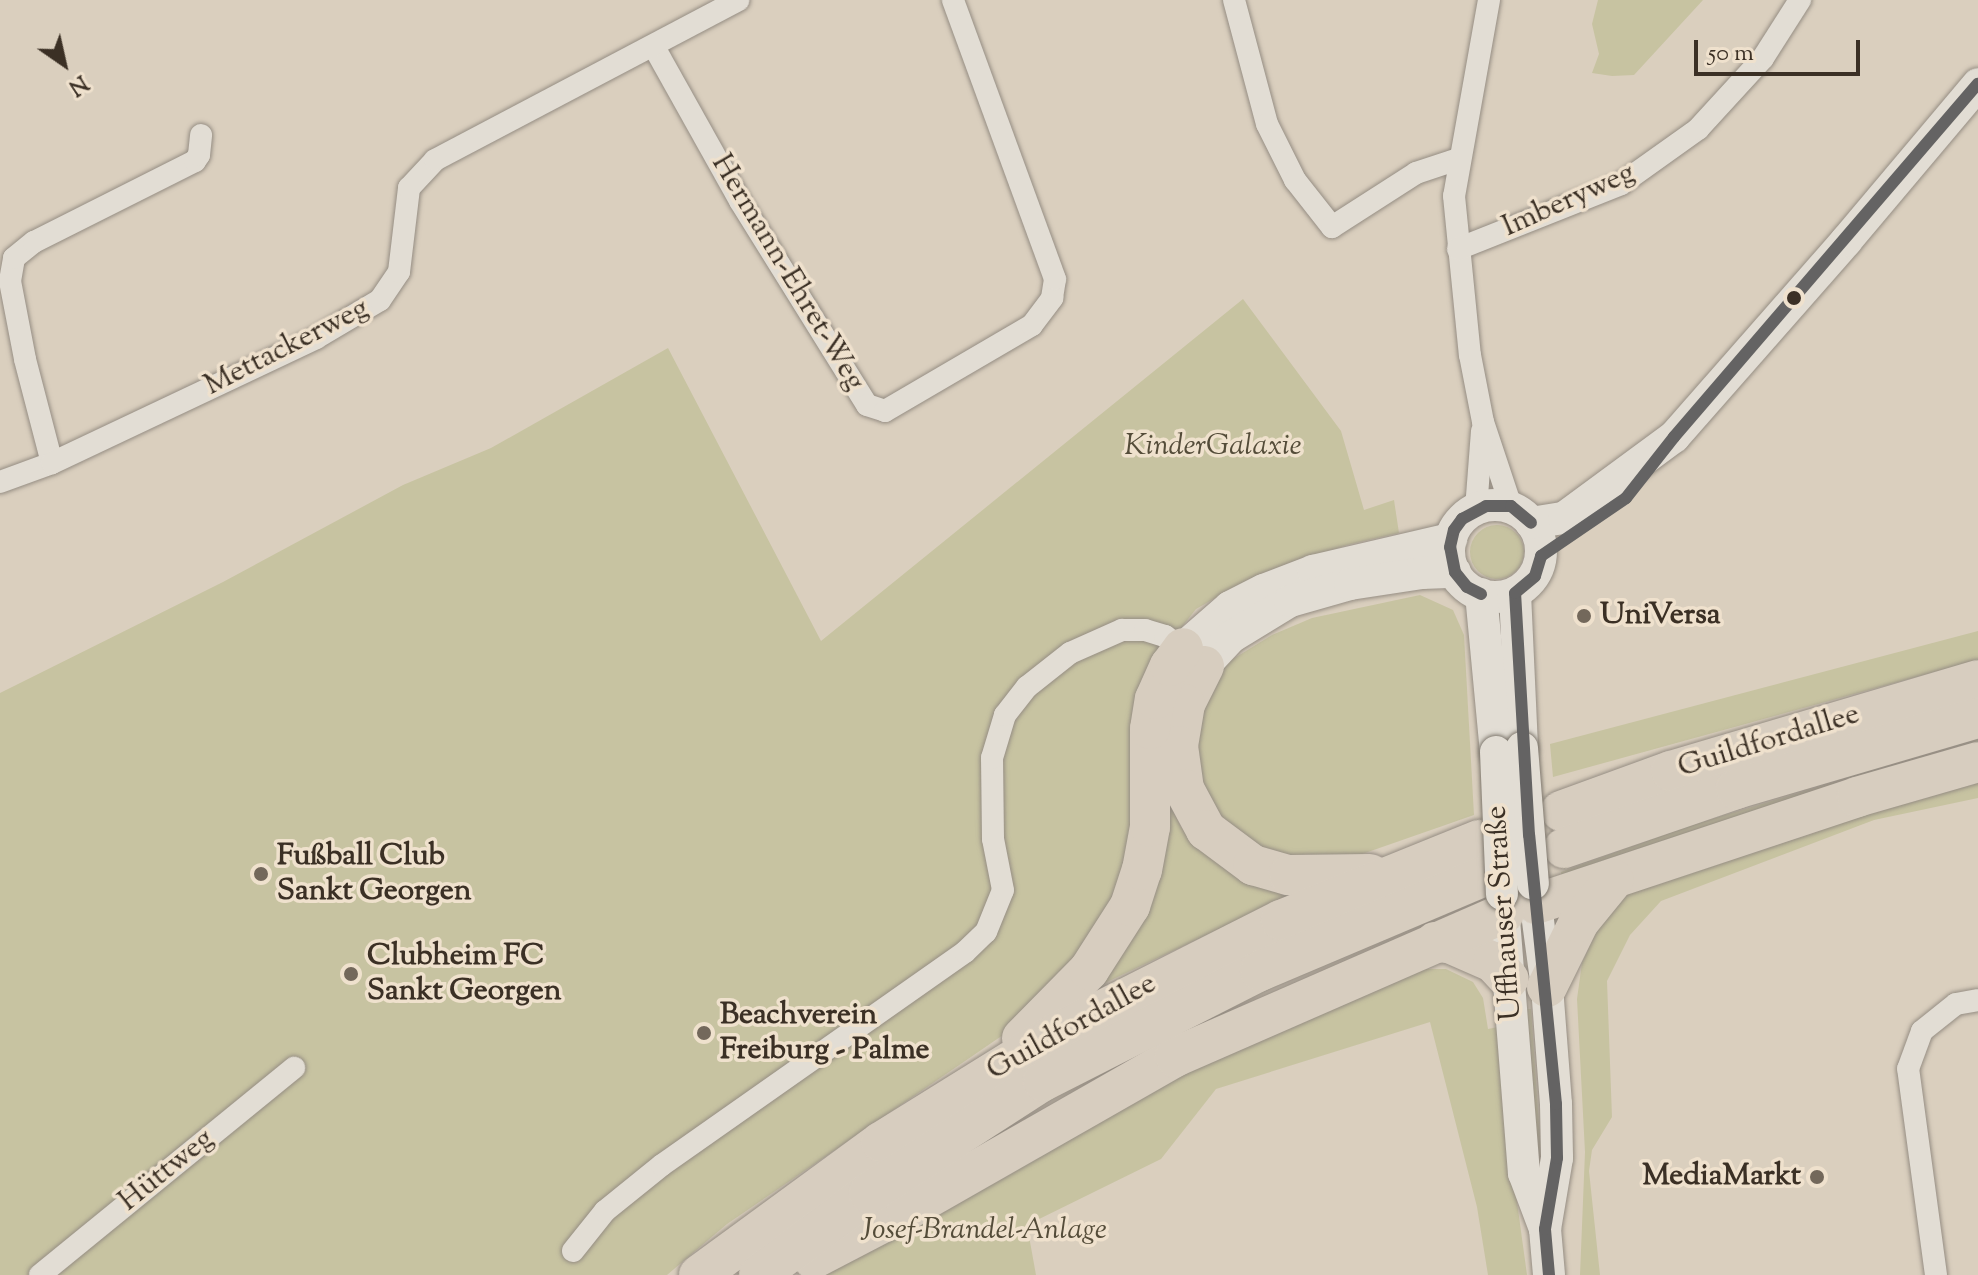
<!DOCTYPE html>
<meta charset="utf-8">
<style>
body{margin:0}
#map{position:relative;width:1978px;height:1275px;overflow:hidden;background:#dacfbe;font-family:"Sorts Mill Goudy",serif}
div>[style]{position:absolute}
.green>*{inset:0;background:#c7c3a1}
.round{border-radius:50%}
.roads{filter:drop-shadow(0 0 2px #958d83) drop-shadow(0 0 2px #958d83)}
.street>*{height:22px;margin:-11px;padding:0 11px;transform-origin:11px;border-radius:11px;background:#e2ddd4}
.secondary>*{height:32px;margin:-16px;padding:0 16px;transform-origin:16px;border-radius:16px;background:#e2ddd4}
.secondary>.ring{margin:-16px;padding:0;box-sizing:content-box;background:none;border:32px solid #e2ddd4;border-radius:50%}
.highway>*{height:40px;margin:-20px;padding:0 20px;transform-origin:20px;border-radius:20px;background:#d7cdbf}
.bridges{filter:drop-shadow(0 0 2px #7f786e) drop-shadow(0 0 2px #7f786e)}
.secondary-bridge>*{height:32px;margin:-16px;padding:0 16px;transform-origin:16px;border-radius:16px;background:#e2ddd4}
.bus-1>*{height:12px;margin:-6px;padding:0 6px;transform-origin:6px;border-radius:6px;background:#646363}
.dots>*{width:22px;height:22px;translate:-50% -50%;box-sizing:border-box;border:4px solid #efe1cd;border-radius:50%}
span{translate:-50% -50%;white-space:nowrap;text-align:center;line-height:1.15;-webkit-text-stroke:7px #efe1cd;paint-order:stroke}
.street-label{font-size:30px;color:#3b3025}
.park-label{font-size:30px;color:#544c39;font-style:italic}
.poi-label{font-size:30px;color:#3b3025;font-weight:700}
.left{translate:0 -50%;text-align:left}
.right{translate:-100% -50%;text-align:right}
.north{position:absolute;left:24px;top:24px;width:80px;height:80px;-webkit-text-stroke:6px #efe1cd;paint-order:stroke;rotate:146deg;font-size:22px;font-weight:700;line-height:32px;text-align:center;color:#3b3025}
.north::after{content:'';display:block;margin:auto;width:28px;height:36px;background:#3b3025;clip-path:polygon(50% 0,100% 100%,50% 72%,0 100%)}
.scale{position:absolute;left:1694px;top:40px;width:166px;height:36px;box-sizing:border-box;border:4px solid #3b3025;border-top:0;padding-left:10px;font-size:24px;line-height:28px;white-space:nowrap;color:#3b3025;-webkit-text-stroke:6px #efe1cd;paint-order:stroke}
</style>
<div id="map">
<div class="green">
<i style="clip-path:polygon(1598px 0,1703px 0,1634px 75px,1612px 76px,1592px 73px,1599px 54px,1592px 24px)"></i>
<i style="clip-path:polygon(1243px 299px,1341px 431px,1364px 510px,1394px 500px,1399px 533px,1347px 545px,1262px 574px,1217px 597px,1196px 609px,1148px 670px,1122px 903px,1044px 1007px,727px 1224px,667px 1275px,0 1275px,0 693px,223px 582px,403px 485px,491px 448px,668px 348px,821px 641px)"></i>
<i class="round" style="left:1470px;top:525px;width:54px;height:54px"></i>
<i style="clip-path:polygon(1420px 595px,1453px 610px,1464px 635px,1474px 815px,1345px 860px,1262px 859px,1202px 809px,1195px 709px,1228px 662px,1272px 635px,1312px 618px)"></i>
<i style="clip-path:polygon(1978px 631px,1978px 660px,1553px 777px,1550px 744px)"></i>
<i style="clip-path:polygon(1978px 739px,1978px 752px,1561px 878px,1561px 872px,1689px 826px)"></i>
<i style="clip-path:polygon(1978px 773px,1978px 798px,1874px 820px,1661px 901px,1630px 935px,1607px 981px,1612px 1117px,1592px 1150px,1589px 1171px,1600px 1275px,1580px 1275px,1585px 1152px,1577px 999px,1582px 963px,1596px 931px,1636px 882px)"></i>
<i style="clip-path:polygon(1167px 798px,1181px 827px,1212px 859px,1230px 869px,1298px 892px,1092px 989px)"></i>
<i style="clip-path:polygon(1422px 969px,1446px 969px,1473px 982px,1483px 998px,1488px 1029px,1503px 1026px,1517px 1202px,1527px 1275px,1488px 1275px,1477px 1207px,1430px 1022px,1216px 1089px,1161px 1159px,1027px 1225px,1036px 1275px,819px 1275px,1139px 1091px)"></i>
<i style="clip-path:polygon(1524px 1009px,1531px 1009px,1542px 1169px,1538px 1174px)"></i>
</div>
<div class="roads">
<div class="street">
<i style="left:1234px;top:0;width:128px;rotate:75.1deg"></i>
<i style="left:1267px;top:124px;width:63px;rotate:63.4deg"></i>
<i style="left:1295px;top:180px;width:60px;rotate:51.8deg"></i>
<i style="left:1332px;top:227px;width:100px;rotate:-32.7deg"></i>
<i style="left:1416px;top:173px;width:44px;rotate:-18.4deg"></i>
<i style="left:1489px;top:0;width:199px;rotate:100.1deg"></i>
<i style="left:1454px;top:196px;width:160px;rotate:84.3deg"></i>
<i style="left:1470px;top:355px;width:68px;rotate:79deg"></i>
<i style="left:1483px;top:422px;width:89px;rotate:71.6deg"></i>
<i style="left:654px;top:47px;width:176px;rotate:60.8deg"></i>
<i style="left:740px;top:201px;width:240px;rotate:58.1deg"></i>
<i style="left:867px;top:405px;width:19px;rotate:18deg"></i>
<i style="left:885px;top:411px;width:170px;rotate:-30.3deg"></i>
<i style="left:1032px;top:325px;width:34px;rotate:-53deg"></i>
<i style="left:1052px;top:298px;width:19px;rotate:-81deg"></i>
<i style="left:1055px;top:279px;width:297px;rotate:-110.1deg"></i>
<i style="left:1458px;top:249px;width:175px;rotate:-21.7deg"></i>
<i style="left:1621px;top:184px;width:95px;rotate:-35.5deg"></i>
<i style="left:1698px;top:129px;width:96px;rotate:-47.5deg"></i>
<i style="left:1763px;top:58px;width:69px;rotate:-57.5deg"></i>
<i style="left:52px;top:463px;width:107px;rotate:-104.6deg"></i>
<i style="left:25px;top:359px;width:79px;rotate:-100.9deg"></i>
<i style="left:10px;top:281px;width:23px;rotate:-80deg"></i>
<i style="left:14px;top:258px;width:26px;rotate:-39deg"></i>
<i style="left:34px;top:242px;width:180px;rotate:-26.7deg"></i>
<i style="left:195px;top:161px;width:7px;rotate:-56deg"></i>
<i style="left:199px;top:155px;width:20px;rotate:-84deg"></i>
<i style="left:0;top:482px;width:55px;rotate:-20.1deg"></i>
<i style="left:52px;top:463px;width:292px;rotate:-25.3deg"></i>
<i style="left:316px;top:338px;width:74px;rotate:-30.7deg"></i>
<i style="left:380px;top:300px;width:34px;rotate:-56deg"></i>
<i style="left:399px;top:272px;width:85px;rotate:-83.2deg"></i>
<i style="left:409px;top:188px;width:38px;rotate:-47deg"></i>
<i style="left:435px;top:160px;width:343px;rotate:-27.8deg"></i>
<i style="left:1476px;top:509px;width:78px;rotate:-85.6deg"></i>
<i style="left:573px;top:1251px;width:51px;rotate:-51.3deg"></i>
<i style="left:605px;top:1211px;width:73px;rotate:-38.9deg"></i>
<i style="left:662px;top:1165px;width:370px;rotate:-35.1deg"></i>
<i style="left:965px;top:952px;width:29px;rotate:-44deg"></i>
<i style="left:986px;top:932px;width:45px;rotate:-68deg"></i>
<i style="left:1003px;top:890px;width:52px;rotate:-101.1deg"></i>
<i style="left:993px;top:839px;width:81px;rotate:-90.7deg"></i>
<i style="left:992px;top:758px;width:45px;rotate:-73.2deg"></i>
<i style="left:1005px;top:715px;width:36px;rotate:-52deg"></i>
<i style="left:1027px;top:687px;width:55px;rotate:-38.3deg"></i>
<i style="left:1070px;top:653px;width:57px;rotate:-23.9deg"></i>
<i style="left:1122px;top:630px;width:23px"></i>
<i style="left:1145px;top:630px;width:21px;rotate:17deg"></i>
<i style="left:1165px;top:636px;width:32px;rotate:36deg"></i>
<i style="left:40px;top:1275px;width:328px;rotate:-39.2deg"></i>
<i style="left:1936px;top:1275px;width:208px;rotate:-97.7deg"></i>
<i style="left:1908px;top:1069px;width:40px;rotate:-69.8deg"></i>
<i style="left:1922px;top:1031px;width:43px;rotate:-38.5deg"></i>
<i style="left:1956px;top:1004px;width:22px;rotate:-10deg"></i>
</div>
<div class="secondary">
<i class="ring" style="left:1449px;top:505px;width:60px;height:60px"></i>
<i style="left:1531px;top:523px;width:33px;rotate:-9deg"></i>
<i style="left:1564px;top:518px;width:137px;rotate:-36.4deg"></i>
<i style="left:1674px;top:437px;width:261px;rotate:-48.7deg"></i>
<i style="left:1846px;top:241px;width:205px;rotate:-49.9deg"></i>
<i style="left:1515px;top:593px;width:155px;rotate:87.4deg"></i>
<i style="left:1481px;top:594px;width:159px;rotate:84.6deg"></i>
<i style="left:1183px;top:648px;width:62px;rotate:-41.1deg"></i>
<i style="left:1230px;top:607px;width:38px;rotate:-27deg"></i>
<i style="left:1264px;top:590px;width:53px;rotate:-21.2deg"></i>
<i style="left:1313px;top:571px;width:142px;rotate:-13.1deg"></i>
<i style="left:1204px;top:666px;width:40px;rotate:-47deg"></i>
<i style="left:1231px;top:637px;width:69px;rotate:-31.4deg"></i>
<i style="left:1290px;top:601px;width:62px;rotate:-15.8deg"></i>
<i style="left:1350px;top:584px;width:73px;rotate:-8.7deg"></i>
<i style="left:1422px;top:573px;width:33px;rotate:-2deg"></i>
<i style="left:1533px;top:884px;width:104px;rotate:82.3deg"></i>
<i style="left:1547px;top:987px;width:117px;rotate:85.6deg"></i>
<i style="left:1556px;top:1104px;width:54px;rotate:88.9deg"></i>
<i style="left:1557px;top:1158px;width:72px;rotate:99.6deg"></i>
<i style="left:1545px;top:1229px;width:46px;rotate:85deg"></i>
<i style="left:1502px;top:894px;width:280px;rotate:85.5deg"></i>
<i style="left:1524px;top:1173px;width:60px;rotate:69.4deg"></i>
</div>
<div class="highway">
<i style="left:1204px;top:666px;width:42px;rotate:116.6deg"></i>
<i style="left:1185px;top:704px;width:43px;rotate:99.5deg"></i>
<i style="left:1178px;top:746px;width:43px;rotate:82.1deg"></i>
<i style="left:1184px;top:789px;width:47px;rotate:61.8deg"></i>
<i style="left:1206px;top:830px;width:59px;rotate:36.7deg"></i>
<i style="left:1253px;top:865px;width:37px;rotate:16deg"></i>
<i style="left:1289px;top:875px;width:81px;rotate:-0.7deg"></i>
<i style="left:1561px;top:811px;width:117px;rotate:-20deg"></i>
<i style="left:1671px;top:771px;width:320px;rotate:-16.5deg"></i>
<i style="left:1564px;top:848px;width:182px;rotate:-18.9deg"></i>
<i style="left:1736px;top:789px;width:252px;rotate:-16.4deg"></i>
<i style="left:1536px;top:904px;width:338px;rotate:-18.4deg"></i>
<i style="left:1857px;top:797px;width:126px;rotate:-16.1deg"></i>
<i style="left:1435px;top:942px;width:14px;rotate:4deg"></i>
<i style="left:1449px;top:943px;width:48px;rotate:23.4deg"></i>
<i style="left:1493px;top:962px;width:23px;rotate:47deg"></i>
<i style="left:1547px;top:987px;width:72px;rotate:-63.8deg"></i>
<i style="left:1579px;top:922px;width:55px;rotate:-50.9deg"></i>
<i style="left:1022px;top:1038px;width:95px;rotate:-45.4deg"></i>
<i style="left:1089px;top:970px;width:76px;rotate:-57.4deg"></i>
<i style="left:1130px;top:906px;width:38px;rotate:-72deg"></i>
<i style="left:1142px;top:870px;width:44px;rotate:-79.5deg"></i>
<i style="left:1150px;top:827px;width:98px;rotate:-90deg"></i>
<i style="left:1150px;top:729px;width:30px;rotate:-81deg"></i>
<i style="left:1155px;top:699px;width:36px;rotate:-66deg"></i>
<i style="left:1170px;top:666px;width:22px;rotate:-54deg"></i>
<i style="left:813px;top:1259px;width:106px;rotate:-27.5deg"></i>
<i style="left:907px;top:1210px;width:309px;rotate:-29.7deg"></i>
<i style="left:1175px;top:1057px;width:359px;rotate:-23.6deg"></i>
<i style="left:699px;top:1275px;width:225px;rotate:-36.2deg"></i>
<i style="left:881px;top:1142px;width:203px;rotate:-31.9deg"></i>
<i style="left:1053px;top:1035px;width:255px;rotate:-26.8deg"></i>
<i style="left:1281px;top:920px;width:214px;rotate:-22deg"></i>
<i style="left:759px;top:1275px;width:137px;rotate:-36.7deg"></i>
<i style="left:869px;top:1193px;width:207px;rotate:-32.8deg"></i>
<i style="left:1043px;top:1081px;width:243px;rotate:-26.9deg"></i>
<i style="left:1260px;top:971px;width:241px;rotate:-22.9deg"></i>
</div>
</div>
<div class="bridges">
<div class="secondary-bridge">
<i style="left:1522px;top:748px;width:136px;rotate:85.4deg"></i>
<i style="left:1496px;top:752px;width:142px;rotate:87.6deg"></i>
</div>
</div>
<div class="bus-1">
<i style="left:1481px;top:594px;width:16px;rotate:-153deg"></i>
<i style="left:1467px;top:587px;width:19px;rotate:-129deg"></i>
<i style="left:1455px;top:572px;width:25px;rotate:-101deg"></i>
<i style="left:1450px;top:547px;width:17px;rotate:-77deg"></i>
<i style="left:1454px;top:530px;width:14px;rotate:-54deg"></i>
<i style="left:1462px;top:519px;width:27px;rotate:-28deg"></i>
<i style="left:1486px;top:506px;width:25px"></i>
<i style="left:1511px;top:506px;width:26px;rotate:40deg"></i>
<i style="left:1549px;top:1275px;width:46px;rotate:-95deg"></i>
<i style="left:1545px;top:1229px;width:72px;rotate:-80.4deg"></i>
<i style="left:1557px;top:1158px;width:54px;rotate:-91.1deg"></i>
<i style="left:1556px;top:1104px;width:270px;rotate:-95.7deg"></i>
<i style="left:1529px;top:835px;width:242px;rotate:-93.3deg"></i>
<i style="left:1515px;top:593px;width:26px;rotate:-40deg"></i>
<i style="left:1535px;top:576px;width:21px;rotate:-73deg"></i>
<i style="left:1541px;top:556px;width:103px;rotate:-34.3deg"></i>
<i style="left:1626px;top:498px;width:78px;rotate:-51.8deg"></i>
<i style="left:1674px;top:437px;width:466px;rotate:-49.3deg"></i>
</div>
<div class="dots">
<i style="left:1794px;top:298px;background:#3b3025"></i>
<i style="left:1584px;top:616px;background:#73685b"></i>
<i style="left:261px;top:874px;background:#73685b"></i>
<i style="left:351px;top:974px;background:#73685b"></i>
<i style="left:704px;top:1033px;background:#73685b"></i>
<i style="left:1817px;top:1177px;background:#73685b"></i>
</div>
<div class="street-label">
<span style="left:1569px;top:201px;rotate:-24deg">Imberyweg</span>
<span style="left:787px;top:273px;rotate:59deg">Hermann-Ehret-Weg</span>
<span style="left:287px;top:348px;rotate:-27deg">Mettackerweg</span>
<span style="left:1769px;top:742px;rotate:-17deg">Guildfordallee</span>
<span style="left:1505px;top:913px;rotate:-94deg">Uffhauser Straße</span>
<span style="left:1072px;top:1028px;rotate:-29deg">Guildfordallee</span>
<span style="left:167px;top:1171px;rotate:-39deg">Hüttweg</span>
</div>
<div class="park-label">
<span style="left:1213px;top:447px">KinderGalaxie</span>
<span style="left:984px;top:1231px">Josef-Brandel-Anlage</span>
</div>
<div class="poi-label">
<span class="left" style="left:1600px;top:616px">UniVersa</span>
<span class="left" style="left:277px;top:874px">Fußball Club<br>Sankt Georgen</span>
<span class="left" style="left:367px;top:974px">Clubheim FC<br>Sankt Georgen</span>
<span class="left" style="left:720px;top:1033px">Beachverein<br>Freiburg - Palme</span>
<span class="right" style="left:1801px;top:1177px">MediaMarkt</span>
</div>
<div class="north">N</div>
<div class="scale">50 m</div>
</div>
